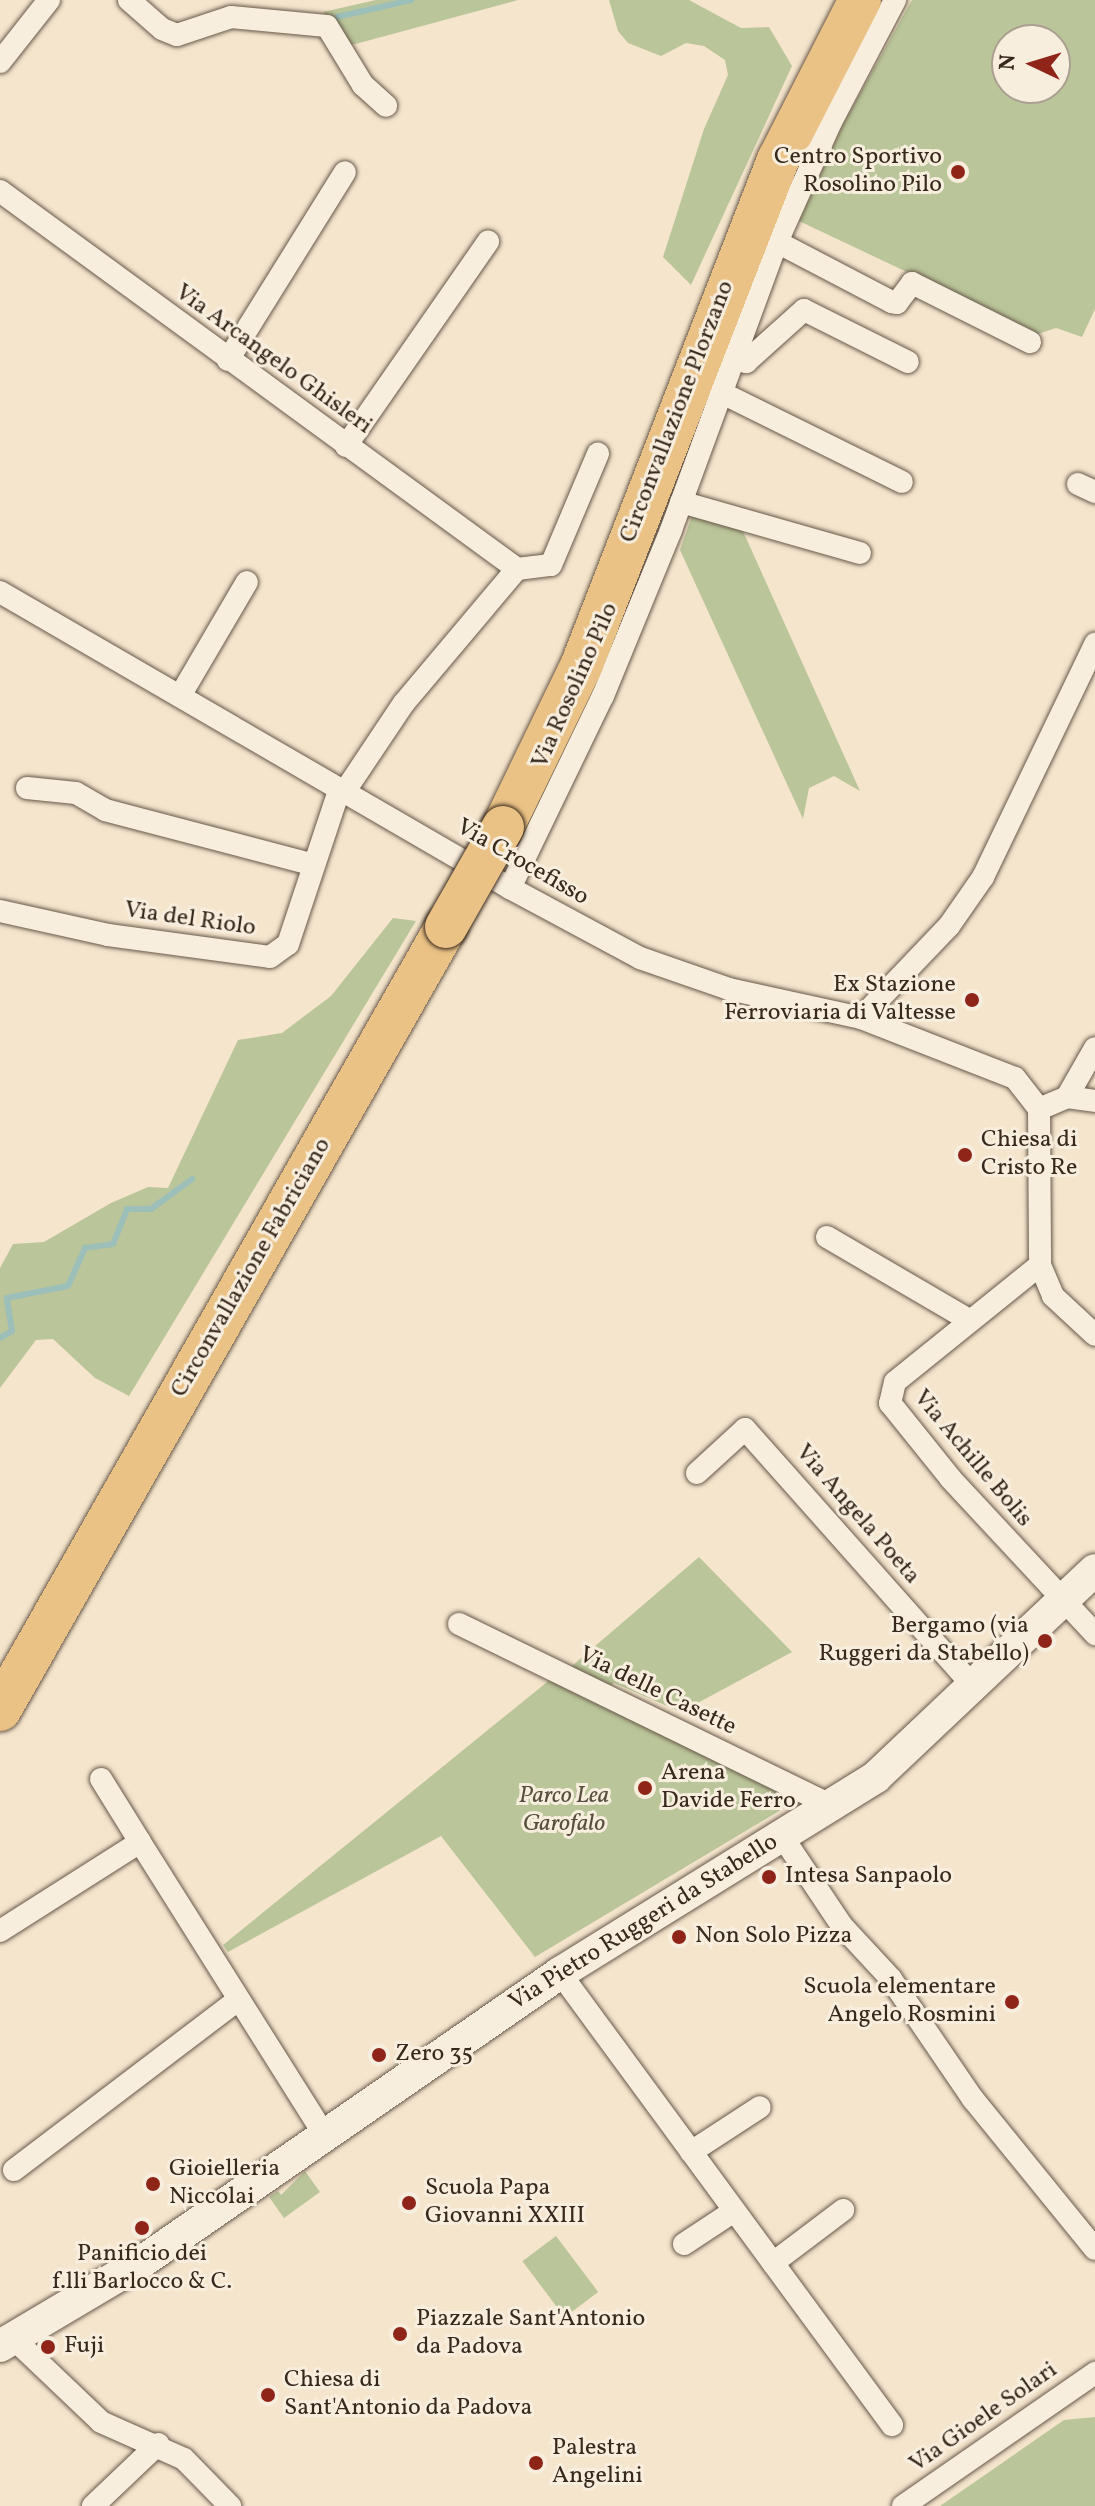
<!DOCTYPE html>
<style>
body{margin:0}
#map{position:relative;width:1095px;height:2506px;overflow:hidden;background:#f5e5cd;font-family:Vollkorn,serif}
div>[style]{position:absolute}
.green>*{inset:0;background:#bac599;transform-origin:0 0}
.stream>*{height:6px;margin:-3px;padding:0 3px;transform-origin:3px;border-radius:3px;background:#9cbfb9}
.roads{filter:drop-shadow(0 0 2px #675849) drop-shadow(0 0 2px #675849)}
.street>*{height:22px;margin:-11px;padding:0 11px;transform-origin:11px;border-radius:11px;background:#f8eede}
.secondary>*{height:32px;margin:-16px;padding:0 16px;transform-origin:16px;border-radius:16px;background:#f8eede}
.highway>*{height:42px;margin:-21px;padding:0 21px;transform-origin:21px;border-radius:21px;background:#eac286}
.bridges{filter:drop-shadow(0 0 2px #38291d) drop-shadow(0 0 2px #38291d)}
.highway-bridge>*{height:42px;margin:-21px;padding:0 21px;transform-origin:21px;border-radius:21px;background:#eac286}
.dots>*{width:22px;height:22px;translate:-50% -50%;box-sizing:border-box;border:4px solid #f8eede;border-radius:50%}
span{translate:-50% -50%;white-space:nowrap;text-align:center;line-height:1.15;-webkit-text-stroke:6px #f8eede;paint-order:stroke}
.poi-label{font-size:24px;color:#38291d}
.right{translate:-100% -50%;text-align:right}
.left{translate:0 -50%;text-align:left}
.street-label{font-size:24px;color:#38291d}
.park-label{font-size:24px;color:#58503c;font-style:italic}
.north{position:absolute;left:991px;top:24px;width:80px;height:80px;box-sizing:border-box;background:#f8eede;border:2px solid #ab9f91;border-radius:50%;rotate:274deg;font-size:22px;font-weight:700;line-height:32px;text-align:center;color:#38291d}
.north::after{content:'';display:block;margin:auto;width:28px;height:36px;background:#8f2418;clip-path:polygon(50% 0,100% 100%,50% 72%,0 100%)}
</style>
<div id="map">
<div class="green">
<i style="clip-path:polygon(376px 0,518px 0,348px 46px,323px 12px)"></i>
<i style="clip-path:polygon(609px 0,689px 0,741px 28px,769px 27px,792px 66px,691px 285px,663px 257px,704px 129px,728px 75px,725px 60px,704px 46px,686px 43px,661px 56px,628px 43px,618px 31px)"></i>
<i style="clip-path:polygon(evenodd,912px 0,1095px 0,1095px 309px,1082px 337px,1056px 328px,1038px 334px,799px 221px,843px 124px,912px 0,1007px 40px,1055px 40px,1055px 88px,1007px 88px,1007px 40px)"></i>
<i style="clip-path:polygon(692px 516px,742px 529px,860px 791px,834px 776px,809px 788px,803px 819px,680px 550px)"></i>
<i style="clip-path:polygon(393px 918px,416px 921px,129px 1396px,95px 1378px,53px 1339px,36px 1340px,0 1388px,0 1268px,13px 1244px,44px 1242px,111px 1203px,148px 1187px,168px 1188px,238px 1040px,282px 1033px,331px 996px)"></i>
<i style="clip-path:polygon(699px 1557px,792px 1652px,681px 1712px,614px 1683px,605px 1691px,566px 1671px)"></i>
<i style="clip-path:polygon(552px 1678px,801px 1798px,535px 1957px,441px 1836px,228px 1952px,223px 1945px)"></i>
<i style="clip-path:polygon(305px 2171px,320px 2192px,284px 2218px,269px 2197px,278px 2191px,281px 2195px)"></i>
<i style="left:556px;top:2236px;width:70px;height:42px;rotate:53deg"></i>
<i style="clip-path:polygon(1095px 2417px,1095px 2506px,940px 2506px,1064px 2420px)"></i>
</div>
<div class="stream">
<i style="left:337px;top:17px;width:76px;rotate:-12.9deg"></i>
<i style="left:0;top:1338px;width:14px;rotate:-30deg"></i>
<i style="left:12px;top:1331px;width:33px;rotate:-99deg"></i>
<i style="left:7px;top:1298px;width:62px;rotate:-11.1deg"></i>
<i style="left:68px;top:1286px;width:42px;rotate:-65.9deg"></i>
<i style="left:85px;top:1248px;width:28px;rotate:-8deg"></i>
<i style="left:113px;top:1244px;width:38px;rotate:-68deg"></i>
<i style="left:127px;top:1209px;width:24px"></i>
<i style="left:151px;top:1209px;width:51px;rotate:-36.2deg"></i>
</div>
<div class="roads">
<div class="street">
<i style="left:129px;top:0;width:44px;rotate:41.3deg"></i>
<i style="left:162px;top:29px;width:16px;rotate:22deg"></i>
<i style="left:177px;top:35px;width:57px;rotate:-18.4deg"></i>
<i style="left:231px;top:17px;width:96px;rotate:5.4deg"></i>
<i style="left:327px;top:26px;width:69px;rotate:58.6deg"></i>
<i style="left:363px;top:85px;width:31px;rotate:42deg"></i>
<i style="left:0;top:62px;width:79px;rotate:-51.7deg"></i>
<i style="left:0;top:191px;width:640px;rotate:36.17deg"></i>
<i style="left:517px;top:569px;width:34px;rotate:-7deg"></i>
<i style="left:551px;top:565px;width:121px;rotate:-67.1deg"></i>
<i style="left:777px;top:242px;width:130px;rotate:27.6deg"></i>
<i style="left:892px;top:302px;width:5px;rotate:11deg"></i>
<i style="left:897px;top:303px;width:25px;rotate:-53deg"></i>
<i style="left:912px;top:283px;width:132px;rotate:26.6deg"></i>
<i style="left:732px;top:358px;width:15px;rotate:16deg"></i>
<i style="left:746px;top:362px;width:78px;rotate:-41.9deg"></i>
<i style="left:804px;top:310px;width:116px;rotate:26.6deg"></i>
<i style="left:228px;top:360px;width:221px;rotate:-58.1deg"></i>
<i style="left:718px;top:391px;width:205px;rotate:26.3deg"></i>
<i style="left:346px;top:446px;width:249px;rotate:-55.2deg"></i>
<i style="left:1078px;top:484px;width:19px;rotate:25deg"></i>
<i style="left:681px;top:502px;width:186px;rotate:15.9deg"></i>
<i style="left:0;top:592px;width:590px;rotate:30.13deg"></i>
<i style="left:510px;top:888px;width:148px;rotate:28.3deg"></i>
<i style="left:640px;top:958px;width:94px;rotate:19.2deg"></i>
<i style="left:729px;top:989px;width:135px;rotate:12.4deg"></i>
<i style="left:861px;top:1018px;width:165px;rotate:21.3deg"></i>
<i style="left:1015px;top:1078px;width:39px;rotate:52deg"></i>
<i style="left:1039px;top:1109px;width:156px;rotate:89.6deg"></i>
<i style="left:1040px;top:1265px;width:34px;rotate:67deg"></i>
<i style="left:1053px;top:1296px;width:57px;rotate:42.9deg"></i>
<i style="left:180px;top:696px;width:132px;rotate:-59.6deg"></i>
<i style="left:27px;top:788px;width:49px;rotate:5.8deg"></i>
<i style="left:76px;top:793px;width:34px;rotate:30deg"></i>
<i style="left:105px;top:810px;width:216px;rotate:14.7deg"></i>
<i style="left:345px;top:791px;width:106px;rotate:-56.2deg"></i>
<i style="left:404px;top:703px;width:175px;rotate:-49.9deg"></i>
<i style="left:510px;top:888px;width:213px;rotate:-64.2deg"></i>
<i style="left:603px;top:696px;width:179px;rotate:-67.7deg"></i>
<i style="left:671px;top:530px;width:307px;rotate:-69.8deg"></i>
<i style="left:777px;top:242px;width:132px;rotate:-65.8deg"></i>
<i style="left:831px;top:122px;width:138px;rotate:-62.3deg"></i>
<i style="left:0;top:911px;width:111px;rotate:12.5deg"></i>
<i style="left:108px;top:935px;width:163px;rotate:7.7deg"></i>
<i style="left:270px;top:957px;width:22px;rotate:-36deg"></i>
<i style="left:288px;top:944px;width:164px;rotate:-71.6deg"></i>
<i style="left:861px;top:1018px;width:127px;rotate:-46.3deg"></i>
<i style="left:949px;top:926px;width:60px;rotate:-55.2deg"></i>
<i style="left:983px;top:877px;width:259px;rotate:-64.3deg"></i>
<i style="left:1067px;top:1097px;width:28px;rotate:8deg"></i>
<i style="left:1039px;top:1109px;width:30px;rotate:-23deg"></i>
<i style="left:1067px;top:1097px;width:56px;rotate:-60.3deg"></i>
<i style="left:827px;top:1237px;width:164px;rotate:30.3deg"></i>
<i style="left:1040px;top:1265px;width:186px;rotate:141.1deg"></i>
<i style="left:895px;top:1382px;width:22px;rotate:103deg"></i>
<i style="left:890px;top:1403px;width:97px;rotate:51.2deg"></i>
<i style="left:951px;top:1479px;width:212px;rotate:47.1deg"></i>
<i style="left:697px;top:1473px;width:65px;rotate:-42.5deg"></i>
<i style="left:745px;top:1429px;width:342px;rotate:48.4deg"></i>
<i style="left:459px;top:1624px;width:415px;rotate:26deg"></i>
<i style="left:101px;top:1779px;width:74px;rotate:58.2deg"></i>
<i style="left:782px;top:1836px;width:108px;rotate:56.3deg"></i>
<i style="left:842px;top:1926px;width:72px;rotate:47.2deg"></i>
<i style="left:891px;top:1979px;width:145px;rotate:55.7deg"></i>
<i style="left:973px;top:2099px;width:193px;rotate:50.9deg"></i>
<i style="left:0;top:1931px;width:166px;rotate:-32.4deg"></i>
<i style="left:140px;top:1842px;width:347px;rotate:57.8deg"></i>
<i style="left:560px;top:1973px;width:561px;rotate:53.7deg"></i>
<i style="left:691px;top:2152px;width:82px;rotate:-33.1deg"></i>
<i style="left:14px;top:2170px;width:281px;rotate:-37.2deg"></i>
<i style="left:684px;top:2244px;width:60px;rotate:-33.4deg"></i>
<i style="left:773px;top:2263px;width:88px;rotate:-37.1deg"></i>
<i style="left:15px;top:2340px;width:119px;rotate:43.6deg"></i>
<i style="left:101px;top:2422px;width:91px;rotate:24deg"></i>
<i style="left:184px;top:2459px;width:66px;rotate:45.6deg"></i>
<i style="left:93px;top:2506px;width:90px;rotate:-43.6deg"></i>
<i style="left:903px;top:2506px;width:234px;rotate:-34.7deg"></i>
</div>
<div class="secondary">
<i style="left:0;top:2346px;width:166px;rotate:-30.7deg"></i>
<i style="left:143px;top:2261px;width:507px;rotate:-34.63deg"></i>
<i style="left:560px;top:1973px;width:372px;rotate:-31.8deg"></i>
<i style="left:876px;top:1777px;width:301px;rotate:-43.4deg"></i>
</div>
<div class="highway">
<i style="left:503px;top:827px;width:181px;rotate:-64.1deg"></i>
<i style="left:582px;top:664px;width:541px;rotate:-68.75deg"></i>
<i style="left:778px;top:160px;width:180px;rotate:-62.9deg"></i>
<i style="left:0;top:1710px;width:901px;rotate:-60.33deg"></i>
</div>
</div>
<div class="bridges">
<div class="highway-bridge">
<i style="left:446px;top:927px;width:115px;rotate:-60.3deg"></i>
</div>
</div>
<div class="dots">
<i style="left:958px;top:172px;background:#8f2418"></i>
<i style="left:972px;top:1000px;background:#8f2418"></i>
<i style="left:965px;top:1155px;background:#8f2418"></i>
<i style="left:1045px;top:1641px;background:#8f2418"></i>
<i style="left:645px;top:1788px;background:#8f2418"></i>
<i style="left:769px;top:1877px;background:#8f2418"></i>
<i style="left:679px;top:1937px;background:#8f2418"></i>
<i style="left:1012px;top:2002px;background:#8f2418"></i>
<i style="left:379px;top:2055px;background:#8f2418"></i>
<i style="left:153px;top:2184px;background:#8f2418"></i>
<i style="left:409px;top:2203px;background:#8f2418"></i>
<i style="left:142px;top:2228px;background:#8f2418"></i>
<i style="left:400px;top:2334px;background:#8f2418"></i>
<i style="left:48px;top:2347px;background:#8f2418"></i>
<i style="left:268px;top:2395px;background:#8f2418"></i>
<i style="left:536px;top:2463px;background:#8f2418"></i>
</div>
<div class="poi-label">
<span class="right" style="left:942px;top:172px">Centro Sportivo<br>Rosolino Pilo</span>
<span class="right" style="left:956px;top:1000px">Ex Stazione<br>Ferroviaria di Valtesse</span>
<span class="left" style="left:981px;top:1155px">Chiesa di<br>Cristo Re</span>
<span class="right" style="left:1029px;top:1641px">Bergamo (via<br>Ruggeri da Stabello)</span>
<span class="left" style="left:661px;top:1788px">Arena<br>Davide Ferro</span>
<span class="left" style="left:785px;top:1877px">Intesa Sanpaolo</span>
<span class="left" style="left:695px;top:1937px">Non Solo Pizza</span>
<span class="right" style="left:996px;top:2002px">Scuola elementare<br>Angelo Rosmini</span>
<span class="left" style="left:395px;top:2055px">Zero 35</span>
<span class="left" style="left:169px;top:2184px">Gioielleria<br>Niccolai</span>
<span class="left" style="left:425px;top:2203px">Scuola Papa<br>Giovanni XXIII</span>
<span style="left:142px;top:2269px">Panificio dei<br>f.lli Barlocco &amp; C.</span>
<span class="left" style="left:416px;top:2334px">Piazzale Sant'Antonio<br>da Padova</span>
<span class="left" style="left:64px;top:2347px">Fuji</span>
<span class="left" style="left:284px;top:2395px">Chiesa di<br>Sant'Antonio da Padova</span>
<span class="left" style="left:552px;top:2463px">Palestra<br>Angelini</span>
</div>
<div class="street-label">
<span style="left:273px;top:360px;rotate:36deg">Via Arcangelo Ghisleri</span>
<span style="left:678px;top:412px;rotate:-69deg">Circonvallazione Plorzano</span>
<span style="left:576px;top:686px;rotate:-66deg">Via Rosolino Pilo</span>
<span style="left:522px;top:863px;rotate:30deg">Via Crocefisso</span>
<span style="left:190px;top:920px;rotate:8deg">Via del Riolo</span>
<span style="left:252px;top:1268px;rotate:-60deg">Circonvallazione Fabriciano</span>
<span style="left:972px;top:1459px;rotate:50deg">Via Achille Bolis</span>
<span style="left:857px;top:1515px;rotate:49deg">Via Angela Poeta</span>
<span style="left:657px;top:1692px;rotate:26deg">Via delle Casette</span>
<span style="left:644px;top:1923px;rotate:-32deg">Via Pietro Ruggeri da Stabello</span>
<span style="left:984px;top:2418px;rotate:-35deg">Via Gioele Solari</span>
</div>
<div class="park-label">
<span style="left:564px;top:1811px">Parco Lea<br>Garofalo</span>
</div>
<div class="north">N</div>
</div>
